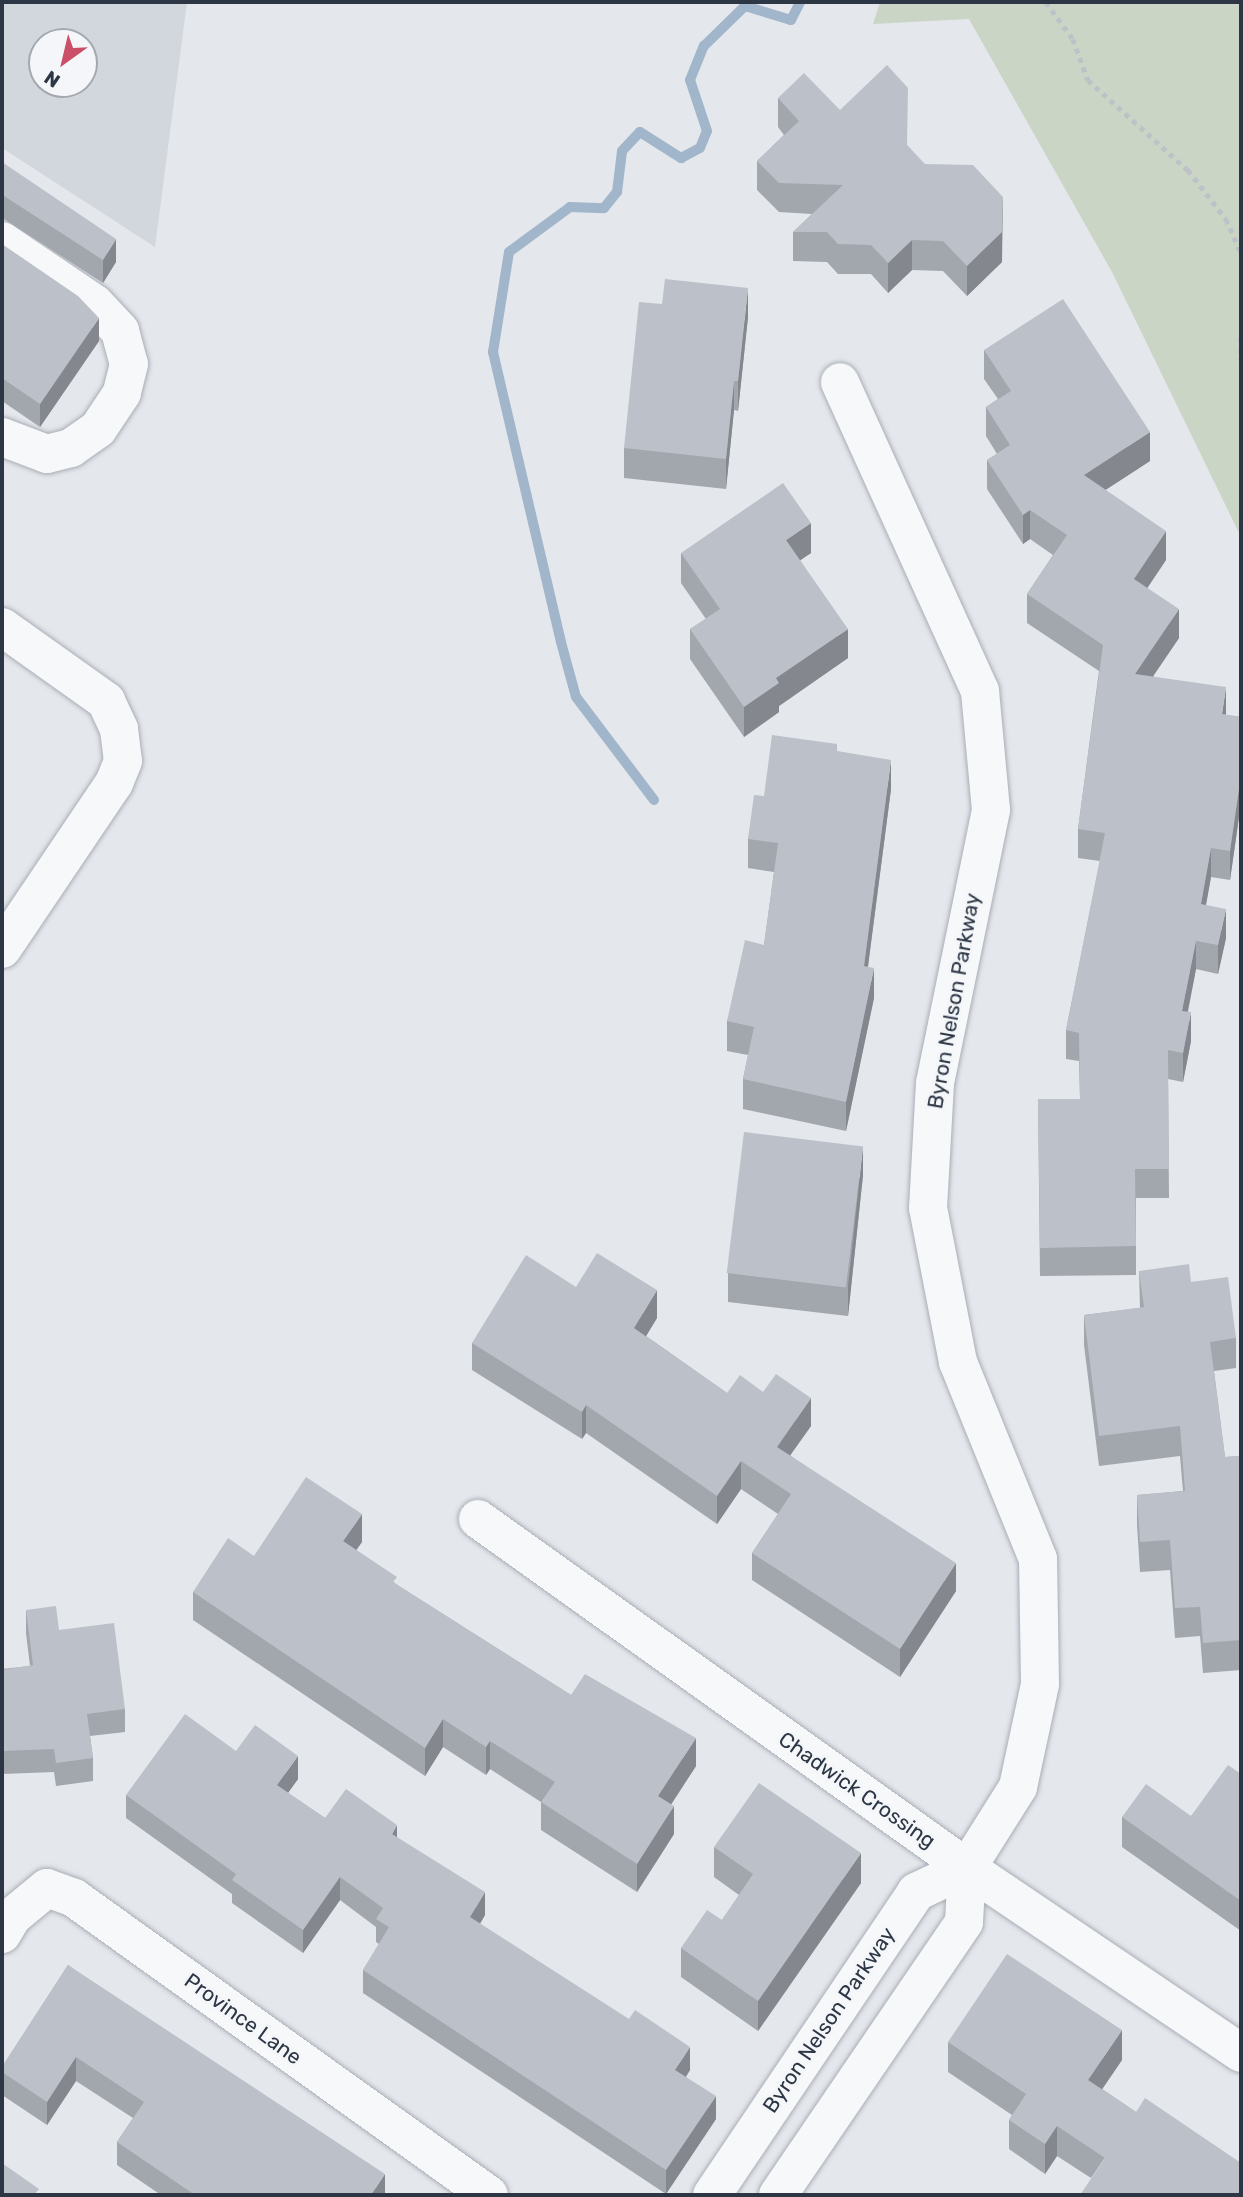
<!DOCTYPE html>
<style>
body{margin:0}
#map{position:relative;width:1243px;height:2197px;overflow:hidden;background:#e4e7ec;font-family:Rubik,sans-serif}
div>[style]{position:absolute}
.built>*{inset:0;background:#d2d7dd}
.green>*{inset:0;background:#cad5c6}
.stream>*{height:10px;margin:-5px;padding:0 5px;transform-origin:5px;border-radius:5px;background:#a1b6ca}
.path>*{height:4.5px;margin-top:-2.25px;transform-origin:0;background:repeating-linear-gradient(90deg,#bec2c7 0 5px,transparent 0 10px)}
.roads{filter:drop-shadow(0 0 2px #a9aeb6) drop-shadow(0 0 2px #a9aeb6)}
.minor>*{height:38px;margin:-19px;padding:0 19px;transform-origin:19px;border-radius:19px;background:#f7f8fa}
.wall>*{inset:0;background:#a2a6ad}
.shaded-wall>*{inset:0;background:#84878d}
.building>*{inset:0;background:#bcc1c9;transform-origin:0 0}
span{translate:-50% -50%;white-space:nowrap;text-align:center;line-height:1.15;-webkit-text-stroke:6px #f4f6f9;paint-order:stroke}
.street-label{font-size:21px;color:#2c3644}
.frame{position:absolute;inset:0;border:4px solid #2c3644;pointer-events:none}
.north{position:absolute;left:28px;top:28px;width:70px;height:70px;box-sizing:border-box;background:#f4f6f9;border:2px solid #a4a9b1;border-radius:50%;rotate:214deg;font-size:19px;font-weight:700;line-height:28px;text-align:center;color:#2c3644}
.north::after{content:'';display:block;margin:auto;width:24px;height:32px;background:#cb4f66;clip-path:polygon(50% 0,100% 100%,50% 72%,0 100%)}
</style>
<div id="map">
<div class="built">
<i style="clip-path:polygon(evenodd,2px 2px,187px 2px,155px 247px,2px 148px,2px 2px,42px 42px,84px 42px,84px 84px,42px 84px,42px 42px)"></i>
</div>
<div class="green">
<i style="clip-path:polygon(880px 2px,1241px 2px,1241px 537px,1112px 272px,969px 19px,873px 24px)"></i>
</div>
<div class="stream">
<i style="left:654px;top:800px;width:129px;rotate:-127.1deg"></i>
<i style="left:576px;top:697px;width:57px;rotate:-105.3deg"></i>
<i style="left:561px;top:642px;width:298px;rotate:-103.2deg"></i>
<i style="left:493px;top:352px;width:101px;rotate:-80.9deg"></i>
<i style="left:509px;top:252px;width:76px;rotate:-36.4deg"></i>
<i style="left:570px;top:207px;width:34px;rotate:2deg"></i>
<i style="left:604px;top:208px;width:21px;rotate:-51deg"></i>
<i style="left:617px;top:192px;width:41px;rotate:-83deg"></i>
<i style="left:622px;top:151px;width:26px;rotate:-47deg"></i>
<i style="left:640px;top:132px;width:49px;rotate:32.4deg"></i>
<i style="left:681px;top:158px;width:21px;rotate:-28deg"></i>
<i style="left:700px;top:148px;width:18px;rotate:-68deg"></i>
<i style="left:707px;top:131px;width:54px;rotate:-108.4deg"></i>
<i style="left:690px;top:80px;width:37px;rotate:-68deg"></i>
<i style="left:704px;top:46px;width:57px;rotate:-44.3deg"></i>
<i style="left:745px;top:6px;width:48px;rotate:16.9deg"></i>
<i style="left:791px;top:20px;width:20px;rotate:-63deg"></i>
</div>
<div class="path">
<i style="left:1046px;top:2px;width:46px;rotate:53.9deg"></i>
<i style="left:1073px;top:39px;width:44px;rotate:69.9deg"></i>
<i style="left:1088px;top:80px;width:135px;rotate:42deg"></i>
<i style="left:1188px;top:170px;width:62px;rotate:52.2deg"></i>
<i style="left:1226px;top:219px;width:37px;rotate:66deg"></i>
<i style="left:1241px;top:338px;width:22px;rotate:90deg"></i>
</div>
<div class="roads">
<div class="minor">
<i style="left:2px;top:241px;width:112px;rotate:34.1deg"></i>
<i style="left:95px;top:304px;width:37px;rotate:47deg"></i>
<i style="left:120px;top:331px;width:34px;rotate:75deg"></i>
<i style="left:129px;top:364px;width:30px;rotate:104deg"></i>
<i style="left:122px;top:393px;width:43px;rotate:123.7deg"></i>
<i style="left:98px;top:429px;width:33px;rotate:145deg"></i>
<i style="left:71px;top:448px;width:25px;rotate:166deg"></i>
<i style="left:47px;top:454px;width:48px;rotate:-159.3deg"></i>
<i style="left:2px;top:627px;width:128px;rotate:35.4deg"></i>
<i style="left:106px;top:701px;width:31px;rotate:65deg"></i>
<i style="left:119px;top:729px;width:32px;rotate:83deg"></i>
<i style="left:123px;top:761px;width:24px;rotate:112deg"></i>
<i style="left:114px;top:783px;width:200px;rotate:124deg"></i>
<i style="left:478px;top:1519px;width:601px;rotate:35.52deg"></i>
<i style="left:967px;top:1868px;width:331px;rotate:34deg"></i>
<i style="left:2px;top:1934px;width:21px;rotate:-59deg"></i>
<i style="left:13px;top:1916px;width:44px;rotate:-39.5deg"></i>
<i style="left:47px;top:1888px;width:29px;rotate:20deg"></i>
<i style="left:74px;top:1898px;width:510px;rotate:35.59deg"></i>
<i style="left:712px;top:2195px;width:365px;rotate:-56deg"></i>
<i style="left:916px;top:1892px;width:56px;rotate:-25.2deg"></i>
<i style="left:778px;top:2195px;width:330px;rotate:-55.7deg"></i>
<i style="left:964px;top:1922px;width:54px;rotate:-86.8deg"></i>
<i style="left:967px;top:1868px;width:96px;rotate:-57.8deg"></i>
<i style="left:1018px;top:1787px;width:105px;rotate:-77.9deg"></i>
<i style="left:1040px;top:1684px;width:125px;rotate:-90.9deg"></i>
<i style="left:1038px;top:1559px;width:213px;rotate:-112.1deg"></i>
<i style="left:958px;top:1362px;width:157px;rotate:-101deg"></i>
<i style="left:928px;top:1208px;width:125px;rotate:-86.8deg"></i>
<i style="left:935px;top:1083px;width:279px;rotate:-78.4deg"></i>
<i style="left:991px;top:810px;width:120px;rotate:-95.3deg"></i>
<i style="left:980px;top:691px;width:339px;rotate:-114.4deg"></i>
</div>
</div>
<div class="wall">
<i style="clip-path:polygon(778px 98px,840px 110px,908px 146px,1002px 262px,967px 296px,943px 271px,912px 270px,888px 293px,871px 274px,838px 274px,827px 262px,793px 261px,793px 232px,812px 214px,779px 212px,757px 190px,757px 161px,784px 135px,778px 127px)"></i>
<i style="clip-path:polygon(2px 162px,116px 262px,103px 283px,4px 219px,2px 220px)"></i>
<i style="clip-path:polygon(2px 244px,99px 341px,40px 427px,2px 401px)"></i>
<i style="clip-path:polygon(748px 317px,738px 411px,734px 410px,726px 489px,624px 478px,624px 448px)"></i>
<i style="clip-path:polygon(984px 350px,1150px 461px,1105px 490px,1166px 560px,1147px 588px,1179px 638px,1153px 676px,1226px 715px,1241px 717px,1241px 803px,1230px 880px,1211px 877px,1206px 905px,1226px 938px,1218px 974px,1196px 969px,1188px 1012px,1191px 1041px,1183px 1082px,1168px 1079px,1169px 1198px,1136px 1198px,1136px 1275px,1040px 1276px,1038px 1099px,1080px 1099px,1079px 1061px,1066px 1059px,1066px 1030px,1100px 861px,1078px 858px,1078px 829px,1099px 671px,1027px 623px,1027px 594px,1053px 555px,1030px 539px,1023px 544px,987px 489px,987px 460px,997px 454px,986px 436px,986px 407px,998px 399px,984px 379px)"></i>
<i style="clip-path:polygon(681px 553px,811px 553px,800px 560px,848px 658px,779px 706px,779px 712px,744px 737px,690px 659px,690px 629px,706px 619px,681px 583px)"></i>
<i style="clip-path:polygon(837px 751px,891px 789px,868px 967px,874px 998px,846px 1131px,743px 1109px,743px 1079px,748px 1055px,727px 1051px,727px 1021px,764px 945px,774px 872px,748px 868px,748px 839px,764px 796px)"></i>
<i style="clip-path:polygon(863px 1175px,848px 1316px,728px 1302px,728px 1273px)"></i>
<i style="clip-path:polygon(1139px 1271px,1191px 1282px,1236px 1338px,1236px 1368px,1214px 1371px,1225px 1457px,1241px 1456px,1241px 1670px,1203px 1673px,1200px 1636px,1175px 1638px,1170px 1570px,1140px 1572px,1137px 1525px,1137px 1495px,1183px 1491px,1180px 1456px,1099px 1466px,1084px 1345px,1084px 1315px,1140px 1308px)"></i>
<i style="clip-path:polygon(576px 1287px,657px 1318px,646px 1336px,727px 1393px,811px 1426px,790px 1455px,956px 1591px,900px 1677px,752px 1580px,752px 1553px,778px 1514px,741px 1489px,717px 1524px,586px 1433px,582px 1439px,472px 1370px,472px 1343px)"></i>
<i style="clip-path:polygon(362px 1542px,356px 1550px,397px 1585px,571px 1695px,696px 1766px,671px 1805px,674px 1834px,637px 1892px,541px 1830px,541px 1802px,490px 1769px,486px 1775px,443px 1747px,425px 1776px,193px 1620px,193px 1592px,254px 1556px)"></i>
<i style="clip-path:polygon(26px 1610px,59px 1630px,125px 1709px,125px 1732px,90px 1736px,93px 1758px,93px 1781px,56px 1786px,54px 1772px,2px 1774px,2px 1669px,30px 1666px,26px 1633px)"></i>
<i style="clip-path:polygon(236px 1751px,298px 1779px,288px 1793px,325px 1818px,397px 1837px,485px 1915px,480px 1924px,690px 2070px,686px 2077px,716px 2119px,666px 2194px,363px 1993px,363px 1970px,379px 1944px,376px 1942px,376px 1927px,340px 1900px,303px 1953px,232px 1903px,232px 1894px,126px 1818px,126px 1795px)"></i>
<i style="clip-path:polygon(1241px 1774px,1241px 1931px,1122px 1847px,1122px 1817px,1191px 1816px)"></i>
<i style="clip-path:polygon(714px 1847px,861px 1883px,758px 2031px,681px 1977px,681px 1948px,722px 1920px,739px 1895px,714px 1877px)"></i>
<i style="clip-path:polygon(68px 1965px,385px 2195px,161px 2195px,117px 2165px,117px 2142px,133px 2118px,76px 2081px,47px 2125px,2px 2095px,2px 2067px)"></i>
<i style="clip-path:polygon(948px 2042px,1122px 2060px,1102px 2089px,1136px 2112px,1091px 2178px,1057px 2156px,1045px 2174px,1009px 2149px,1009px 2120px,1012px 2115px,948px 2072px)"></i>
</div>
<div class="shaded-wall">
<i style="clip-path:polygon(1003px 197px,1002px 262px,967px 296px,967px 266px)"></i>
<i style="clip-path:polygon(116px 239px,116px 262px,103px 283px,103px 260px)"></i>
<i style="clip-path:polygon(912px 240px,912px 270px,888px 293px,888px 263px)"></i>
<i style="clip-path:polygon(748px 288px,748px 317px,738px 411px,738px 381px)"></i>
<i style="clip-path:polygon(99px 318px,99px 341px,40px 427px,40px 404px)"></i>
<i style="clip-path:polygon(734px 381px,734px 410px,726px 489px,726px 459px)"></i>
<i style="clip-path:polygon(1150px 432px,1150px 461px,1084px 504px,1084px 475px)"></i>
<i style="clip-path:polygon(1030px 510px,1030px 539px,1023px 544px,1023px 515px)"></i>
<i style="clip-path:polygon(811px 523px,811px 553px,786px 570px,786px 540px)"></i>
<i style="clip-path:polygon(1166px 531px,1166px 560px,1134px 608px,1134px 579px)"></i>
<i style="clip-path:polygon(1179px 609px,1179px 638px,1135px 703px,1135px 674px)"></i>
<i style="clip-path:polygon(848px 629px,848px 658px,779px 706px,779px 712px,744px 737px,744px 707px,776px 678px)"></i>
<i style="clip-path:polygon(1226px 687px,1226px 715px,1222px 714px)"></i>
<i style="clip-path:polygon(891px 760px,891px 789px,864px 996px,864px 966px)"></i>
<i style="clip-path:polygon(1241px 775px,1241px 803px,1230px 880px,1230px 851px)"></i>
<i style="clip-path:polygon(1211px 848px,1211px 877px,1201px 932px,1201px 904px)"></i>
<i style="clip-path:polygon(1226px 909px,1226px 938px,1218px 974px,1218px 945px)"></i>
<i style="clip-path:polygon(1196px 941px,1196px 969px,1182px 1039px,1182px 1011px)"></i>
<i style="clip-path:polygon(874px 968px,874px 998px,846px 1131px,846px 1102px)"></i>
<i style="clip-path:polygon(1191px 1012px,1191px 1041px,1183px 1082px,1183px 1053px)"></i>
<i style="clip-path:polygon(863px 1146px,863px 1175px,848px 1316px,848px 1286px)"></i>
<i style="clip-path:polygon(657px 1290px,657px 1318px,634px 1356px,634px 1328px)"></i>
<i style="clip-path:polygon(811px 1398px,811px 1426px,777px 1474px,777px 1447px)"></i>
<i style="clip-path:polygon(586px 1405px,586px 1433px,582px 1439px,582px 1412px)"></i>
<i style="clip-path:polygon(741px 1461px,741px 1489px,717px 1524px,717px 1496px)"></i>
<i style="clip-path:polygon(362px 1514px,362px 1542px,343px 1569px,343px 1541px)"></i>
<i style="clip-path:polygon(956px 1563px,956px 1591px,900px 1677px,900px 1649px)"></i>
<i style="clip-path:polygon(443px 1719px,443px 1747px,425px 1776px,425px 1748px)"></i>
<i style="clip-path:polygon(696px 1738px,696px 1766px,658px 1824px,658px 1796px)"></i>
<i style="clip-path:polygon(490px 1741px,490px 1769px,486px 1775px,486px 1747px)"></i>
<i style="clip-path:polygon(298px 1756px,298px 1779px,277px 1808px,277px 1785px)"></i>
<i style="clip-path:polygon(674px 1806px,674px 1834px,637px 1892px,637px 1864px)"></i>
<i style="clip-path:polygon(397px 1825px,397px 1848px,392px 1834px)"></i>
<i style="clip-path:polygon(861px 1853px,861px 1883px,758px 2031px,758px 2001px)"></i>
<i style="clip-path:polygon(340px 1877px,340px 1900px,303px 1953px,303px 1930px)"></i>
<i style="clip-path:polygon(485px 1892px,485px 1915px,470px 1940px,470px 1917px)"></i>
<i style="clip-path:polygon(1122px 2030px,1122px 2060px,1088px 2110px,1088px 2080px)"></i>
<i style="clip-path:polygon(690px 2047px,690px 2070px,675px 2093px,675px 2070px)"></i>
<i style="clip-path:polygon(76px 2057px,76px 2081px,47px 2125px,47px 2102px)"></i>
<i style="clip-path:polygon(716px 2096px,716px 2119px,666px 2194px,666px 2170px)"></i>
<i style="clip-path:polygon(1057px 2126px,1057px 2156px,1045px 2174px,1045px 2144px)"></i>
<i style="clip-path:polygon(385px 2174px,385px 2195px,371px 2195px)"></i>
</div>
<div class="building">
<i style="clip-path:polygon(887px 65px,908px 88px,907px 145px,925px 164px,973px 165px,1003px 197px,1002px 232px,967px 266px,943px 241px,912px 240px,888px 263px,871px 245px,838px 244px,827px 232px,793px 232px,843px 185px,779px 183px,757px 161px,799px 121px,778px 98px,804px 73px,840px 110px)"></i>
<i style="clip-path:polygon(2px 162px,116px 239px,103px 260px,4px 196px,2px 197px)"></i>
<i style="clip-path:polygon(2px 244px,78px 296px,99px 318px,40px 404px,2px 378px)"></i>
<i style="clip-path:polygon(665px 279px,748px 288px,738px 381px,734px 381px,726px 459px,624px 448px,639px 302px,662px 304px)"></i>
<i style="clip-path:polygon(1063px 299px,1150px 432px,1084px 475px,1166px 531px,1134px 579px,1179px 609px,1135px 674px,1226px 687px,1222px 714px,1241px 717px,1241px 775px,1230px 851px,1211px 848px,1201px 904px,1226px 909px,1218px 945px,1196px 941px,1182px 1011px,1191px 1012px,1183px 1053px,1168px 1050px,1169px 1169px,1135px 1169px,1136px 1246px,1040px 1248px,1038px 1099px,1080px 1099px,1079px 1033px,1066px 1030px,1105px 833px,1078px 829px,1103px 645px,1027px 594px,1067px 535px,1030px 510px,1023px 515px,987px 460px,1010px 445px,986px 407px,1011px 391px,984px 350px)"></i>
<i style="clip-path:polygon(783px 483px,811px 523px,786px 540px,848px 629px,776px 678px,779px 683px,744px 707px,690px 629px,720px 609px,681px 553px)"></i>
<i style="clip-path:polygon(772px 735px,837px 744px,837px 751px,891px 760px,864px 966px,874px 968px,846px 1102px,743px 1079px,754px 1027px,727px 1021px,745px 940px,764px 945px,778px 843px,748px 839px,754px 795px,764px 796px)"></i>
<i style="left:744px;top:1132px;width:120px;height:142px;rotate:7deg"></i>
<i style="clip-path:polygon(597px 1253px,657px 1290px,634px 1328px,727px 1393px,740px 1375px,763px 1392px,776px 1374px,811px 1398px,777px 1447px,956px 1563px,900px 1649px,752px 1553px,791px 1494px,741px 1461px,717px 1496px,586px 1405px,582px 1412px,472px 1343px,526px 1255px,576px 1287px)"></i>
<i style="clip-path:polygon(1189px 1264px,1191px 1282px,1228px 1277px,1236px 1338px,1210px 1342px,1225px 1457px,1241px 1456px,1241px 1640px,1203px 1643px,1200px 1607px,1175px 1608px,1170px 1540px,1140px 1542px,1137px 1495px,1185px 1491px,1180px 1426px,1099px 1436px,1084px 1315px,1144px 1307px,1139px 1271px)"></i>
<i style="clip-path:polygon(306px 1477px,362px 1514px,343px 1541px,397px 1577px,393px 1582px,571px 1695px,585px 1674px,696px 1738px,658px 1796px,674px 1806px,637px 1864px,541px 1802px,555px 1782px,490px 1741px,486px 1747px,443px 1719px,425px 1748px,193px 1592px,228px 1538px,254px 1556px)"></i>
<i style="clip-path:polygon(56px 1606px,59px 1630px,114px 1623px,125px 1709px,87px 1714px,93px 1758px,56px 1763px,54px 1749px,2px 1751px,2px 1670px,33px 1665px,26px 1610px)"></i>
<i style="clip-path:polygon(185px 1714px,236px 1751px,255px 1725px,298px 1756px,277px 1785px,325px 1818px,346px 1789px,397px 1825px,392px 1834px,485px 1892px,470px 1917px,629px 2019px,635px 2010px,690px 2047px,675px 2070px,716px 2096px,666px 2170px,363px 1970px,389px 1927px,376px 1919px,383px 1908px,340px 1877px,303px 1930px,232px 1880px,236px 1874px,126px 1795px)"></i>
<i style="clip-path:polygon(1228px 1765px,1241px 1774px,1241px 1901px,1122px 1817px,1146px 1784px,1191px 1816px)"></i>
<i style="clip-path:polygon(759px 1783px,861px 1853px,758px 2001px,681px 1948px,707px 1910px,722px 1920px,753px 1874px,714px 1847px)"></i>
<i style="clip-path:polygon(1007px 1954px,1122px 2030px,1088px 2080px,1136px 2112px,1145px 2098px,1241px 2163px,1241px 2195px,1080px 2195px,1105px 2158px,1057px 2126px,1045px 2144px,1009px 2120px,1026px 2094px,948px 2042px)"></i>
<i style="clip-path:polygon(68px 1965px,385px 2174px,371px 2195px,195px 2195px,117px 2142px,144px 2102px,76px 2057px,47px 2102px,2px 2072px,2px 2067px)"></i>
<i style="clip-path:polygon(2px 2163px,39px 2189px,34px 2195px,2px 2195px)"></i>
</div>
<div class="street-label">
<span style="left:954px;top:1001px;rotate:-80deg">Byron Nelson Parkway</span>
<span style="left:857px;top:1790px;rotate:35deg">Chadwick Crossing</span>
<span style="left:243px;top:2019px;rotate:36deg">Province Lane</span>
<span style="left:829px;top:2020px;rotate:-56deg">Byron Nelson Parkway</span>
</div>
<div class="frame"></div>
<div class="north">N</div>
</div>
